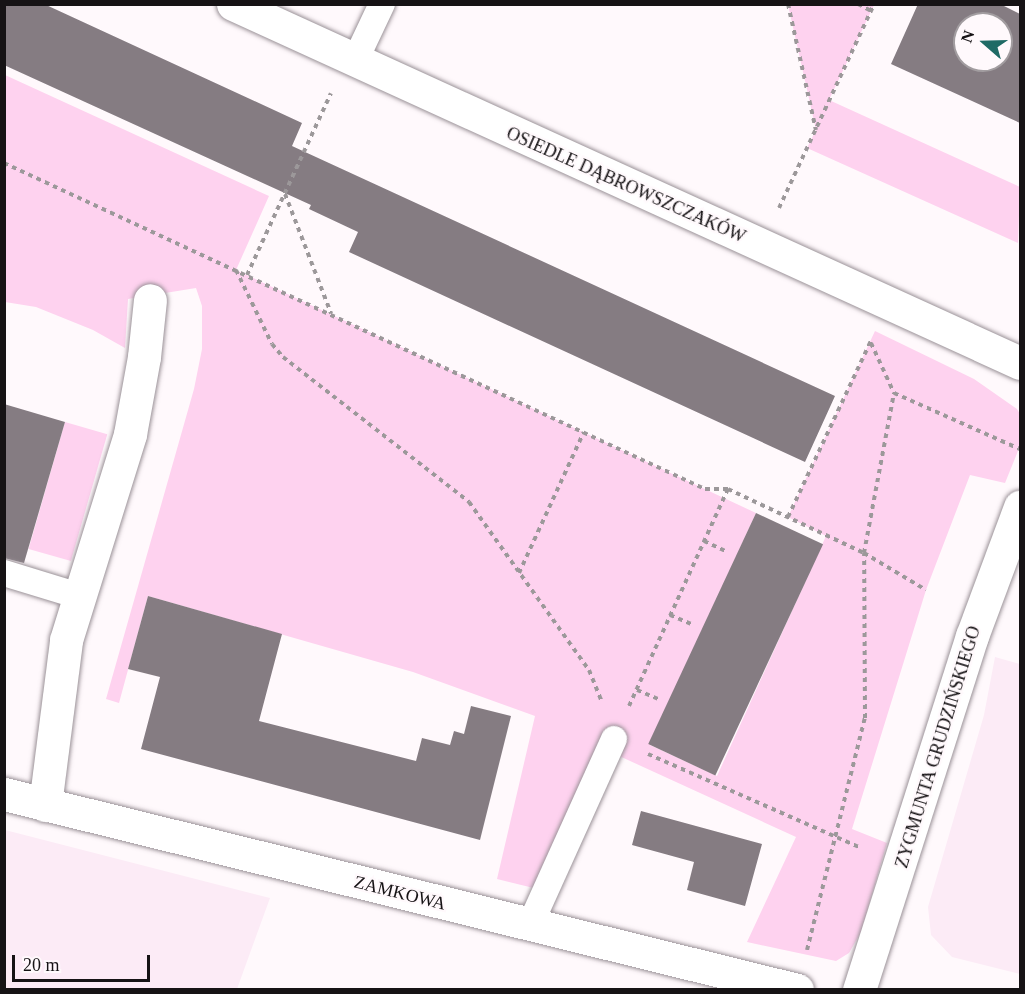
<!DOCTYPE html>
<meta charset="utf-8">
<style>
body{margin:0}
#map{position:relative;width:1025px;height:994px;overflow:hidden;background:#fff9fc;font-family:Georgia,serif}
div>[style]{position:absolute}
.built>*{inset:0;background:#fcebf6}
.green>*{inset:0;background:#fed2ef;transform-origin:0 0}
.building>*{inset:0;background:#857c82;transform-origin:0 0}
.path>*{height:4px;margin-top:-2px;transform-origin:0;background:repeating-linear-gradient(90deg,#9c989a 0 4.5px,transparent 0 9px)}
.roads{filter:drop-shadow(0 0 2px #9b9298) drop-shadow(0 0 2px #9b9298)}
.lane>*{height:26px;margin:-13px;padding:0 13px;transform-origin:13px;border-radius:13px;background:#fff}
.street>*{height:33px;margin:-16.5px;padding:0 16.5px;transform-origin:16.5px;border-radius:16.5px;background:#fff}
span{translate:-50% -50%;white-space:nowrap;text-align:center;line-height:1.15;-webkit-text-stroke:4.5px #fff9fc;paint-order:stroke}
.street-label{font-size:18px;color:#161315}
.frame{position:absolute;inset:0;border:6px solid #161315;pointer-events:none}
.north{position:absolute;left:953px;top:12px;width:60px;height:60px;box-sizing:border-box;background:#fff9fc;border:2px solid #a29da0;border-radius:50%;rotate:290deg;font-size:16px;font-weight:700;line-height:24px;text-align:center;color:#161315}
.north::after{content:'';display:block;margin:auto;width:21px;height:27px;background:#1f6a65;clip-path:polygon(50% 0,100% 100%,50% 72%,0 100%)}
.scale{position:absolute;left:12px;top:955px;width:138px;height:27px;box-sizing:border-box;border:3px solid #161315;border-top:0;padding-left:8px;font-size:18px;line-height:21px;white-space:nowrap;color:#161315;-webkit-text-stroke:4px #fff9fc;paint-order:stroke}
</style>
<div id="map">
<div class="built">
<i style="clip-path:polygon(995px 657px,1020px 664px,1020px 974px,952px 957px,931px 935px,928px 907px,984px 715px)"></i>
<i style="clip-path:polygon(5px 830px,270px 898px,237px 989px,5px 989px)"></i>
</div>
<div class="green">
<i style="clip-path:polygon(788px 5px,874px 5px,829px 100px,1020px 187px,1018px 243px,807px 148px,816px 130px)"></i>
<i style="clip-path:polygon(5px 75px,269px 196px,236px 270px,756px 513px,650px 745px,717px 776px,826px 536px,788px 517px,875px 331px,974px 379px,1017px 409px,1020px 414px,1020px 446px,1005px 483px,970px 475px,926px 590px,852px 829px,887px 843px,861px 932px,849px 953px,836px 961px,747px 942px,796px 837px,617px 755px,554px 893px,497px 879px,535px 716px,413px 672px,148px 596px,119px 703px,106px 699px,194px 389px,202px 349px,202px 306px,196px 288px,128px 299px,125px 348px,93px 330px,36px 307px,5px 302px)"></i>
<i style="left:65px;top:422px;width:44px;height:132px;rotate:16deg"></i>
</div>
<div class="building">
<i style="clip-path:polygon(4px 4px,44px 4px,302px 123px,292px 146px,835px 396px,805px 462px,349px 252px,358px 232px,309px 209px,311px 205px,4px 65px)"></i>
<i style="clip-path:polygon(evenodd,918px 4px,1000px 4px,1020px 14px,1020px 123px,891px 64px,918px 4px,965px 24px,1001px 24px,1001px 60px,965px 60px,965px 24px)"></i>
<i style="clip-path:polygon(4px 404px,65px 422px,24px 563px,4px 558px)"></i>
<i style="left:756px;top:513px;width:74px;height:255px;rotate:25deg"></i>
<i style="clip-path:polygon(148px 596px,282px 634px,259px 721px,416px 761px,422px 738px,450px 745px,454px 731px,464px 734px,471px 706px,511px 716px,480px 840px,141px 749px,160px 677px,128px 669px)"></i>
<i style="clip-path:polygon(641px 811px,762px 844px,745px 906px,687px 890px,694px 862px,632px 845px)"></i>
</div>
<div class="path">
<i style="left:788px;top:4px;width:129px;rotate:77.5deg"></i>
<i style="left:858px;top:4px;width:15px;rotate:28deg"></i>
<i style="left:4px;top:163px;width:773px;rotate:24.94deg"></i>
<i style="left:705px;top:489px;width:23px"></i>
<i style="left:728px;top:489px;width:150px;rotate:25.2deg"></i>
<i style="left:864px;top:553px;width:72px;rotate:30.8deg"></i>
<i style="left:285px;top:194px;width:128px;rotate:68.9deg"></i>
<i style="left:779px;top:208px;width:225px;rotate:-65deg"></i>
<i style="left:236px;top:270px;width:82px;rotate:64.1deg"></i>
<i style="left:272px;top:344px;width:17px;rotate:50deg"></i>
<i style="left:283px;top:357px;width:236px;rotate:37.9deg"></i>
<i style="left:469px;top:502px;width:206px;rotate:54.5deg"></i>
<i style="left:589px;top:670px;width:35px;rotate:68deg"></i>
<i style="left:247px;top:275px;width:200px;rotate:-65.2deg"></i>
<i style="left:871px;top:343px;width:55px;rotate:65.3deg"></i>
<i style="left:894px;top:393px;width:138px;rotate:24deg"></i>
<i style="left:788px;top:517px;width:195px;rotate:-64.8deg"></i>
<i style="left:704px;top:541px;width:26px;rotate:25deg"></i>
<i style="left:519px;top:573px;width:155px;rotate:-65.3deg"></i>
<i style="left:670px;top:615px;width:26px;rotate:23deg"></i>
<i style="left:637px;top:690px;width:25px;rotate:23deg"></i>
<i style="left:629px;top:706px;width:239px;rotate:-65.5deg"></i>
<i style="left:648px;top:754px;width:233px;rotate:23.8deg"></i>
<i style="left:807px;top:950px;width:239px;rotate:-76deg"></i>
<i style="left:865px;top:718px;width:165px;rotate:-90.3deg"></i>
<i style="left:864px;top:553px;width:163px;rotate:-79.4deg"></i>
</div>
<div class="roads">
<div class="lane">
<i style="left:355px;top:61px;width:63px;rotate:-64.7deg"></i>
<i style="left:4px;top:573px;width:78px;rotate:17deg"></i>
<i style="left:530px;top:925px;width:204px;rotate:-65.7deg"></i>
</div>
<div class="street">
<i style="left:233px;top:4px;width:865px;rotate:24.52deg"></i>
<i style="left:4px;top:794px;width:817px;rotate:13.88deg"></i>
<i style="left:45px;top:805px;width:166px;rotate:-82.7deg"></i>
<i style="left:66px;top:640px;width:216px;rotate:-72.7deg"></i>
<i style="left:130px;top:434px;width:78px;rotate:-79.7deg"></i>
<i style="left:144px;top:357px;width:57px;rotate:-84deg"></i>
<i style="left:859px;top:990px;width:372px;rotate:-72.3deg"></i>
<i style="left:972px;top:636px;width:138px;rotate:-69.6deg"></i>
</div>
</div>
<div class="street-label">
<span style="left:626px;top:185px;rotate:24deg">OSIEDLE DĄBROWSZCZAKÓW</span>
<span style="left:938px;top:747px;rotate:-73deg">ZYGMUNTA GRUDZIŃSKIEGO</span>
<span style="left:400px;top:893px;rotate:14deg">ZAMKOWA</span>
</div>
<div class="frame"></div>
<div class="north">N</div>
<div class="scale">20 m</div>
</div>
